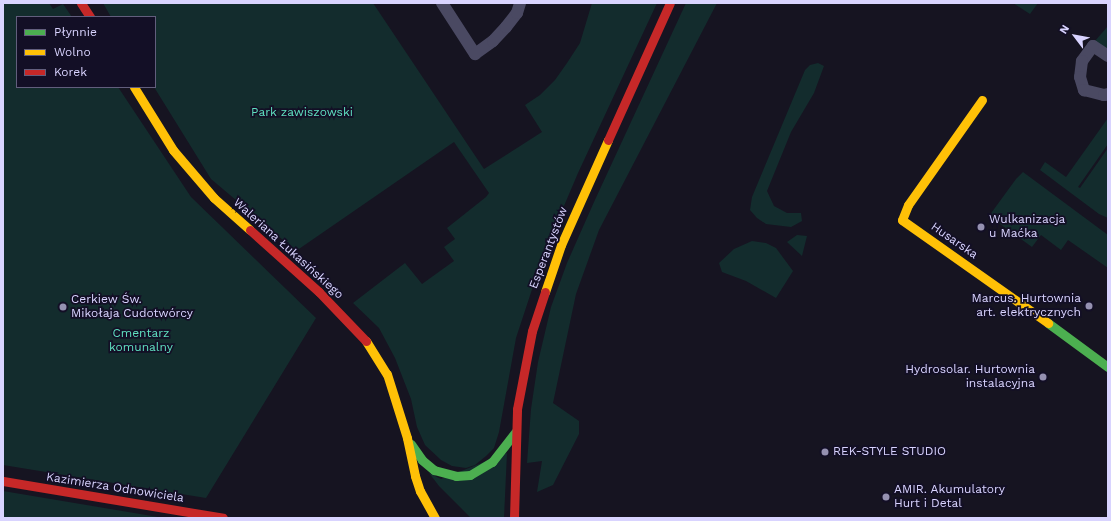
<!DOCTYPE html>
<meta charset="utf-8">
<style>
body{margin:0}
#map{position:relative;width:1111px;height:521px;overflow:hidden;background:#161421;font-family:"Work Sans",sans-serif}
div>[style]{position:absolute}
.green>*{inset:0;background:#132c2d}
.street>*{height:12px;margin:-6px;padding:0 6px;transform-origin:6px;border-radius:6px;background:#4a4962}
.fast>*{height:9px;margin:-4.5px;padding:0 4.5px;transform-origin:4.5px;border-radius:4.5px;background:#4caf50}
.slow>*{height:9px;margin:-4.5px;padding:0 4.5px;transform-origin:4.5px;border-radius:4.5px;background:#ffc107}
.jam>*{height:9px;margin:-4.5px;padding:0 4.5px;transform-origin:4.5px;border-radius:4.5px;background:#c62828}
.dots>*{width:11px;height:11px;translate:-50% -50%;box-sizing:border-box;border:2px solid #130f26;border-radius:50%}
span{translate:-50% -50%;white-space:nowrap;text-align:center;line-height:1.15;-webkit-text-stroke:3.5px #130f26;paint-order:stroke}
.park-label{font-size:12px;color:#5fe0c0}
.poi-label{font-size:12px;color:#d9d4ff}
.left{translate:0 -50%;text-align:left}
.right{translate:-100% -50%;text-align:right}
.street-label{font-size:12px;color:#d9d4ff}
.frame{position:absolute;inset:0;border:4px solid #d9d4ff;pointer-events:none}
.legend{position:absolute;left:16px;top:16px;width:140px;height:72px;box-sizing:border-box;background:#130f26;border:1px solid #625e7d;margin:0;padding:5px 7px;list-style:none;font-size:12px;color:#d9d4ff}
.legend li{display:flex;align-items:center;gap:8px;height:20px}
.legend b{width:20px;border:1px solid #625e7d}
.north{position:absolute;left:1055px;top:16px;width:40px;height:40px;-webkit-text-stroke:3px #130f26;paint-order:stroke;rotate:302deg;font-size:11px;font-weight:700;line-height:16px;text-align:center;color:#d9d4ff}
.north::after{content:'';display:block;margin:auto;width:14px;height:18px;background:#d9d4ff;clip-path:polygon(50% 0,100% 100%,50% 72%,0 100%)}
</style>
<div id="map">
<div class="green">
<i style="clip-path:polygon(3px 3px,49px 3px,53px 9px,63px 4px,72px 17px,17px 17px,17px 87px,118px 87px,191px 197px,316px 318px,206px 498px,3px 465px)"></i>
<i style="clip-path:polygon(103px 3px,373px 3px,484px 169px,542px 132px,525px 105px,540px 95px,555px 80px,567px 63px,580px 43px,592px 3px,657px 3px,578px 173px,544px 253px,516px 338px,499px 432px,494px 448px,486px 456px,475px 465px,466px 468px,452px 466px,441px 460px,425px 445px,417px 427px,411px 399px,395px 358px,379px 328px,353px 303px,405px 263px,422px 284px,454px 261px,444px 247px,455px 239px,447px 228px,486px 197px,489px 193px,454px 142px,296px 251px,211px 179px,154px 87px,155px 17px,111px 17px)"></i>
<i style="clip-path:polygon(686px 3px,717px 3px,599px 230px,576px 294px,553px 403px,579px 421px,579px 434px,553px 485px,537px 492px,542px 461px,527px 463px,531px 409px,538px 362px,551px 307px,567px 263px,594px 202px)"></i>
<i style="clip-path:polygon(1013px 3px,1038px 3px,1030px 14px)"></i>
<i style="clip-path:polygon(1108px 26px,1108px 50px,1095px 41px)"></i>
<i style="clip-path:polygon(818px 63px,824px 66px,814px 93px,791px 132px,767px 191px,774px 206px,787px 213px,801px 213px,802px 221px,791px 227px,766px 224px,757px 218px,750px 210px,752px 197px,805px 70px,810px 65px)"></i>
<i style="clip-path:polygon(1108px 118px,1108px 144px,1078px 187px,1080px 188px,1108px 148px,1108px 218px,1099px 214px,1040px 170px,1045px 162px,1066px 177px)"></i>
<i style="clip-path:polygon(1023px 172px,1108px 235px,1108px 268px,1068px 240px,1061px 250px,1041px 235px,1032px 247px,989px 216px,1016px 179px)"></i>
<i style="clip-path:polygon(797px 235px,807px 236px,802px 256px,787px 242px)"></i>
<i style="clip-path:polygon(752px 241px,766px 243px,776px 248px,793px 271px,776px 298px,746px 281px,722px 272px,719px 263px,734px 249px)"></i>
<i style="clip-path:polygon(507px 453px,504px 518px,471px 518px,439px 486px,429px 473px,441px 479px)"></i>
<i style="clip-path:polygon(3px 491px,164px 518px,3px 518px)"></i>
</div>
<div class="street">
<i style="left:442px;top:3px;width:61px;rotate:57.1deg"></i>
<i style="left:475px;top:54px;width:22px;rotate:-36deg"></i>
<i style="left:493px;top:41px;width:19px;rotate:-47deg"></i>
<i style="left:506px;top:27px;width:18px;rotate:-52deg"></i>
<i style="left:517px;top:13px;width:10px;rotate:-73deg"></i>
<i style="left:1108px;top:56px;width:18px;rotate:-146deg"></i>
<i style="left:1093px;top:46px;width:19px;rotate:126deg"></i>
<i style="left:1082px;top:61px;width:16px;rotate:97deg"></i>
<i style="left:1080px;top:77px;width:14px;rotate:73deg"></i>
<i style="left:1084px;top:90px;width:21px;rotate:14deg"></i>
<i style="left:1104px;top:95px;width:4px;rotate:-14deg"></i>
</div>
<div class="fast">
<i style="left:1048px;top:323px;width:74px;rotate:36.3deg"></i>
<i style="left:411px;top:444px;width:19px;rotate:55deg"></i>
<i style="left:422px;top:460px;width:16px;rotate:40deg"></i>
<i style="left:434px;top:470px;width:23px;rotate:15deg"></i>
<i style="left:456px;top:476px;width:14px;rotate:-4deg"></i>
<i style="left:470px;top:475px;width:26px;rotate:-31deg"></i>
<i style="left:492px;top:462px;width:39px;rotate:-52deg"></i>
</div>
<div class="slow">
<i style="left:134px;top:87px;width:74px;rotate:58.2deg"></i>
<i style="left:173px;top:150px;width:63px;rotate:49.5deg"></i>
<i style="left:214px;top:198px;width:48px;rotate:41.6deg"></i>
<i style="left:982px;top:100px;width:128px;rotate:125.2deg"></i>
<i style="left:908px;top:205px;width:16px;rotate:112deg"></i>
<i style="left:902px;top:220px;width:179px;rotate:35.2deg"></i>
<i style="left:545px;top:292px;width:50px;rotate:-71.2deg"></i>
<i style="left:561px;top:245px;width:115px;rotate:-65.9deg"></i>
<i style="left:366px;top:341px;width:39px;rotate:58deg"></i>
<i style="left:387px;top:374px;width:67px;rotate:72.6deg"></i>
<i style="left:407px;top:438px;width:39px;rotate:78deg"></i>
<i style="left:415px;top:476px;width:16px;rotate:72deg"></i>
<i style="left:420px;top:491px;width:31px;rotate:61deg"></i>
</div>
<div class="jam">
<i style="left:81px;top:3px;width:17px;rotate:57deg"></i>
<i style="left:608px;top:140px;width:150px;rotate:-65.7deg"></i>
<i style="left:250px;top:230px;width:93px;rotate:41.9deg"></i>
<i style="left:319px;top:292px;width:68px;rotate:46.2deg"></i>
<i style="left:3px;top:481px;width:223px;rotate:9.5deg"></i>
<i style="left:514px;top:518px;width:109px;rotate:-88.4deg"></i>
<i style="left:517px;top:409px;width:79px;rotate:-79.1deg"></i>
<i style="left:532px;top:331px;width:41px;rotate:-71.6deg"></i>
</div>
<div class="dots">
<i style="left:981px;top:227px;background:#9591b1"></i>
<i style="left:1089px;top:306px;background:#9591b1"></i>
<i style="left:63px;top:307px;background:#9591b1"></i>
<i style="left:1043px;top:377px;background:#9591b1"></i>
<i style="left:825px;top:452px;background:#9591b1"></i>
<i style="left:886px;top:497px;background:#9591b1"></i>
</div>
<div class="park-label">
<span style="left:302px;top:113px">Park zawiszowski</span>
<span style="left:141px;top:341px">Cmentarz<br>komunalny</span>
</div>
<div class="poi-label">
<span class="left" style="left:989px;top:227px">Wulkanizacja<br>u Maćka</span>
<span class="right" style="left:1081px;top:306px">Marcus. Hurtownia<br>art. elektrycznych</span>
<span class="left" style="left:71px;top:307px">Cerkiew Św.<br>Mikołaja Cudotwórcy</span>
<span class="right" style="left:1035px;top:377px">Hydrosolar. Hurtownia<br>instalacyjna</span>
<span class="left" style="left:833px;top:452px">REK-STYLE STUDIO</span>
<span class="left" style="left:894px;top:497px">AMIR. Akumulatory<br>Hurt i Detal</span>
</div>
<div class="street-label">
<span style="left:954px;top:241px;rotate:35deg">Husarska</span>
<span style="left:549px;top:248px;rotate:-69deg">Esperantystów</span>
<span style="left:288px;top:249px;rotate:42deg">Waleriana Łukasińskiego</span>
<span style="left:115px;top:488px;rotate:9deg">Kazimierza Odnowiciela</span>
</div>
<div class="frame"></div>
<ul class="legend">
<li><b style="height:5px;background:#4caf50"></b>Płynnie</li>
<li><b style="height:5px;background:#ffc107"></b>Wolno</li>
<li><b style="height:5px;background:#c62828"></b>Korek</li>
</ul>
<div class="north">N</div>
</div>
